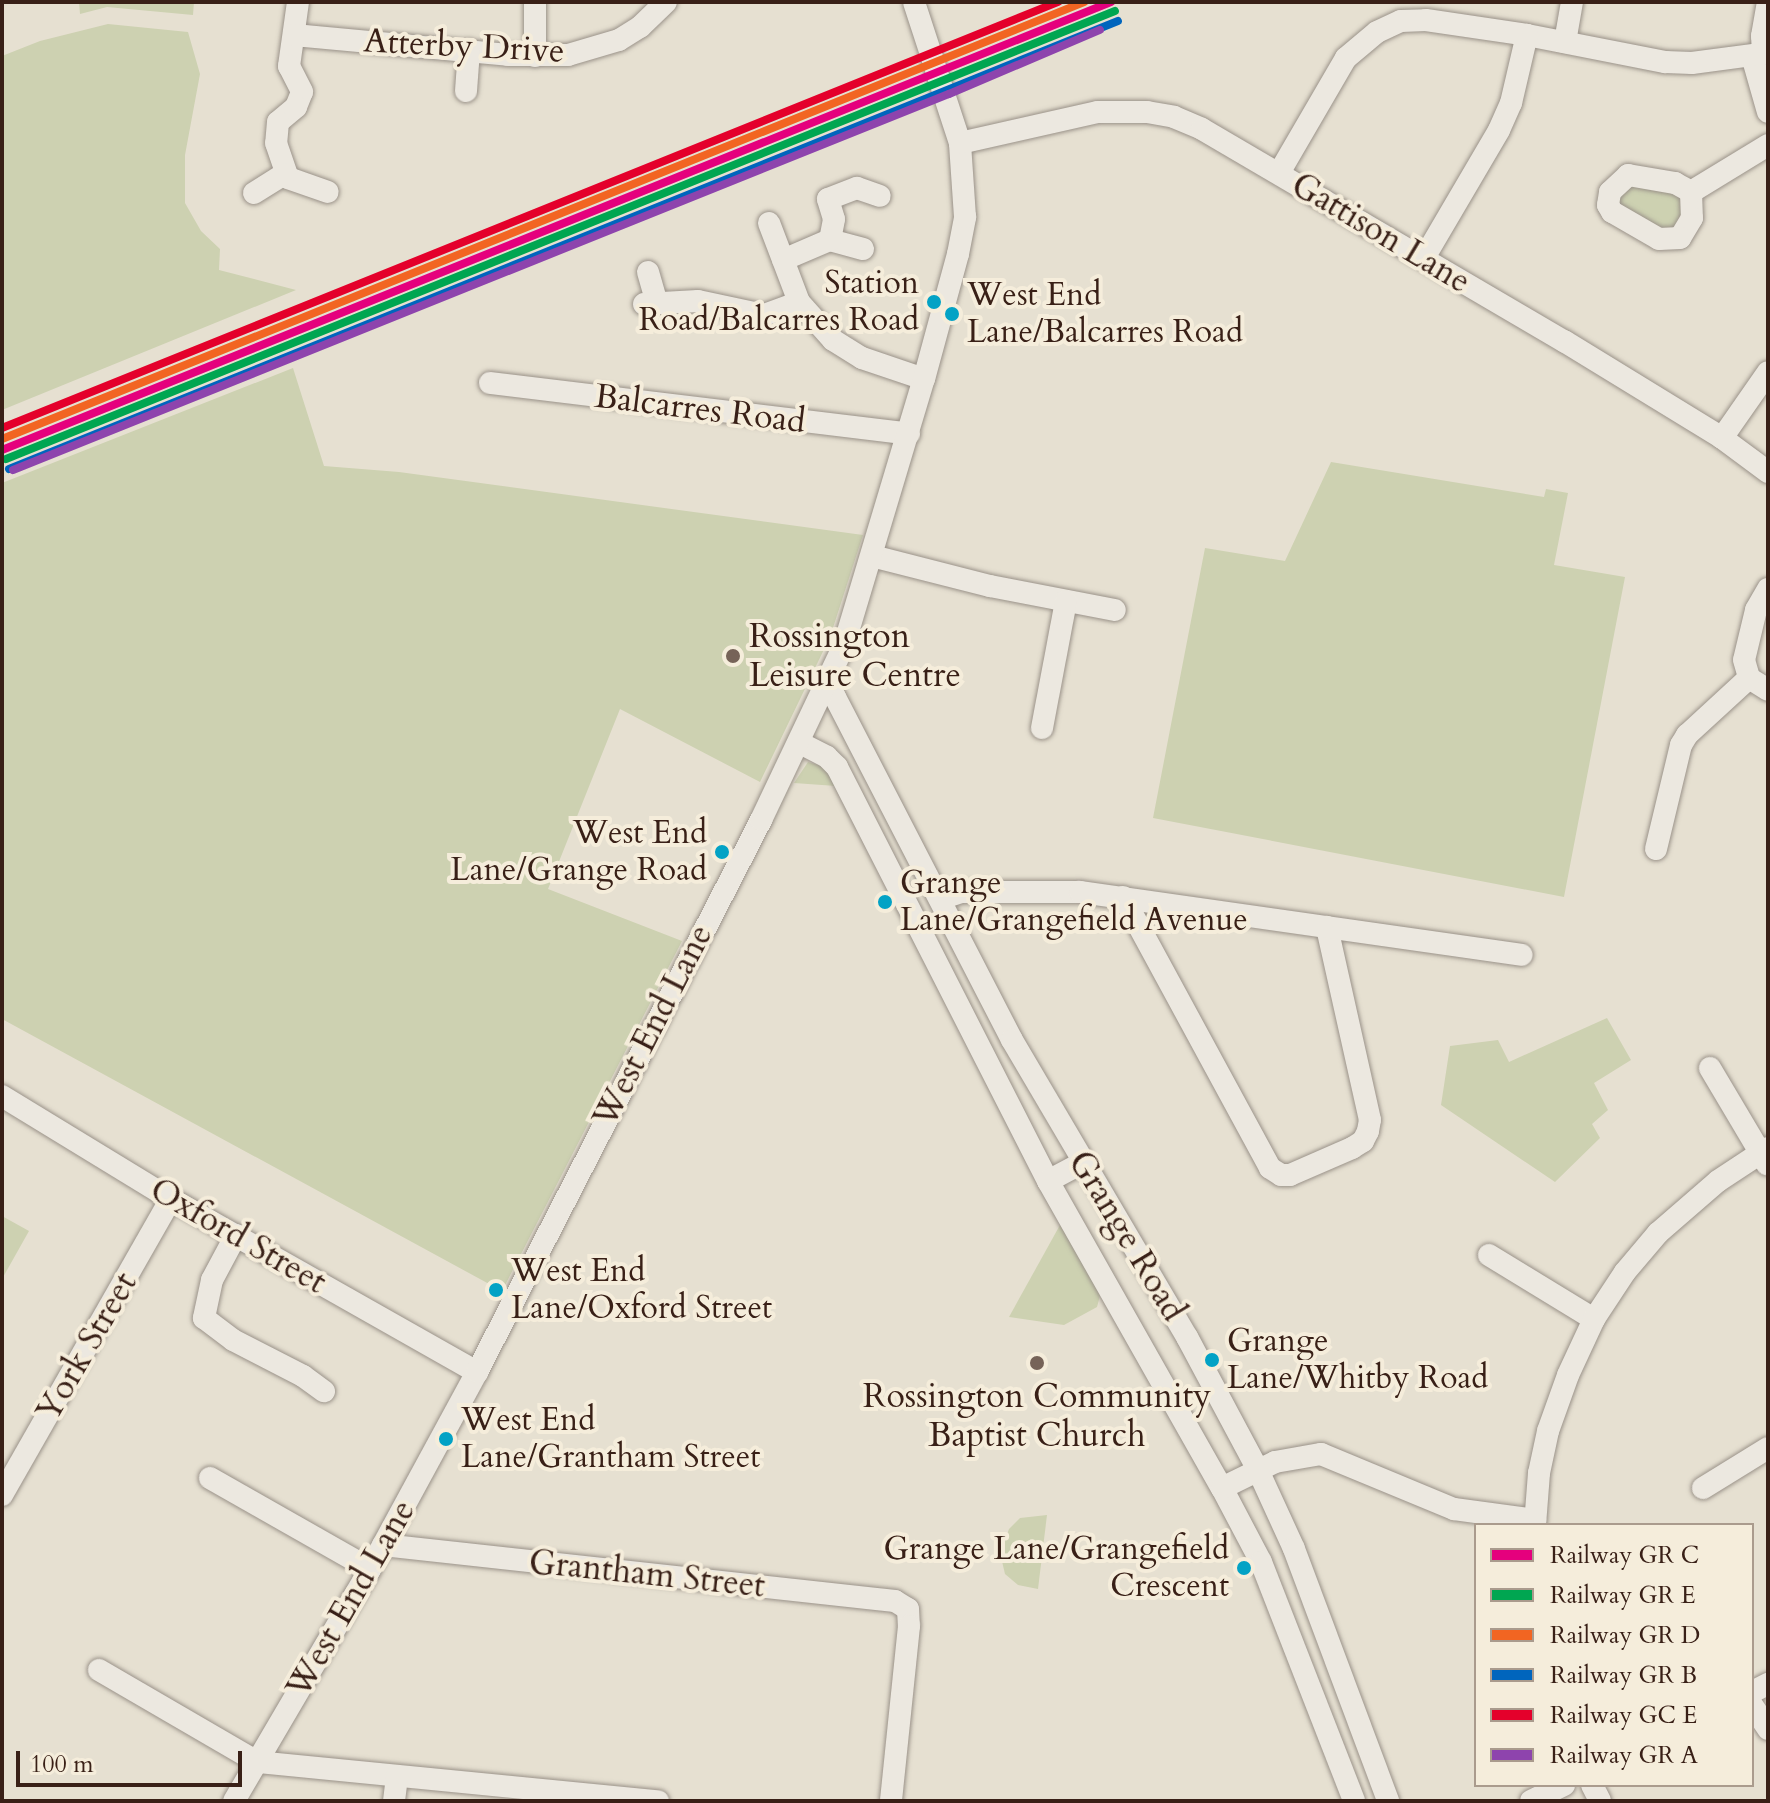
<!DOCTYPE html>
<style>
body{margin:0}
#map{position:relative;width:1770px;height:1803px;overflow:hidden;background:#e6e0d1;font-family:Cardo,serif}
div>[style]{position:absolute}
.green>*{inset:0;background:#cdd1b1}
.roads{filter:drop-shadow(0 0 2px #9a9289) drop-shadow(0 0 2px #9a9289)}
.minor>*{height:22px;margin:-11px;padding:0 11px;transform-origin:11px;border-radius:11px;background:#ece8e0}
.rail-1>*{height:8px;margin:-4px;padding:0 4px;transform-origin:4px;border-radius:4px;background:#e5007d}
.rail-2>*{height:8px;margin:-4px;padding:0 4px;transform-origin:4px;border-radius:4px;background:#00a651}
.rail-3>*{height:8px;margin:-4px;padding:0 4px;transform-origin:4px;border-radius:4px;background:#f26522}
.rail-4>*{height:8px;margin:-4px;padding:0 4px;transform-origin:4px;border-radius:4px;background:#0065bd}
.rail-5>*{height:8px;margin:-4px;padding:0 4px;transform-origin:4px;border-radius:4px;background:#e4002b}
.rail-6>*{height:8px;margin:-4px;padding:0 4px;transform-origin:4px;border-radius:4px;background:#8e44ad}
.dots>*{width:22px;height:22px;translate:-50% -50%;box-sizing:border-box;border:4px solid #f5eddb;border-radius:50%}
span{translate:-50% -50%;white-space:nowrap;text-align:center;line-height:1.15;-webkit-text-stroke:8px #f5eddb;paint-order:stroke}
.bus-label{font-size:32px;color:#392017}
.right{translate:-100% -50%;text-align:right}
.left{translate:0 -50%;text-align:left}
.street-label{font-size:34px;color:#392017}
.poi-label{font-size:34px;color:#392017}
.frame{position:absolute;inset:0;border:4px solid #392017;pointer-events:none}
.legend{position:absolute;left:1474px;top:1523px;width:280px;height:264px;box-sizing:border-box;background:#f5eddb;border:2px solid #aa9b8d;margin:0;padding:10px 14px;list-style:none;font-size:24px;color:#392017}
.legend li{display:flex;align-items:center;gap:16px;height:40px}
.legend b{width:40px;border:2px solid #aa9b8d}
.scale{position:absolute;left:16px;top:1751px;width:226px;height:36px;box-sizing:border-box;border:4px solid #392017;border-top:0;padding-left:10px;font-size:24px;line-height:28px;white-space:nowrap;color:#392017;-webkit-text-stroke:6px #f5eddb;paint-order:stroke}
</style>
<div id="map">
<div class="green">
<i style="clip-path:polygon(79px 2px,194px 2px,193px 15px,107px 7px,80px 14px)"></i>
<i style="clip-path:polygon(108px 24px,188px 32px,200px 74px,185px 155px,185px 203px,201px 231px,220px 249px,219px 270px,296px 290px,2px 410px,2px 56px,40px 41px)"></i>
<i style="clip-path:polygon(1613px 186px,1685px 187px,1680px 238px,1612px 212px)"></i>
<i style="clip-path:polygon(293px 368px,324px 466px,399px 472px,863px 535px,830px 637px,760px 782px,620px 709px,548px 889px,682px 941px,502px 1291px,2px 1019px,2px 483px)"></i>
<i style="clip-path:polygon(1331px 462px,1544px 497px,1546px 489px,1568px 493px,1554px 565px,1625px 577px,1564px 897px,1153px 818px,1205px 548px,1285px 561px)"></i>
<i style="clip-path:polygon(808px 762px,828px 768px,836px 786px,794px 783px)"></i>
<i style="clip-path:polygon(1607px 1018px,1631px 1060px,1594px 1083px,1608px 1110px,1592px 1124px,1600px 1138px,1555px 1182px,1441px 1105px,1450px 1046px,1498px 1040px,1509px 1062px)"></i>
<i style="clip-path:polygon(2px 1216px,29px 1231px,2px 1279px)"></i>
<i style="clip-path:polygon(1060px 1225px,1101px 1292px,1097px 1307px,1064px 1325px,1009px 1317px)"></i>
<i style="clip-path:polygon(1047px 1515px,1038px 1589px,1018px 1585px,1005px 1574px,1000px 1553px,1009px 1529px,1020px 1518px)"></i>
</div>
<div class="roads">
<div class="minor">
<i style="left:298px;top:2px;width:65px;rotate:98deg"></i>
<i style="left:289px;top:66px;width:29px;rotate:63deg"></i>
<i style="left:302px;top:92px;width:16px;rotate:112deg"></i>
<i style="left:296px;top:107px;width:23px;rotate:140deg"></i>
<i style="left:278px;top:122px;width:21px;rotate:95deg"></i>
<i style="left:276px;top:143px;width:37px;rotate:71deg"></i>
<i style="left:288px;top:178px;width:42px;rotate:19.3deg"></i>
<i style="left:535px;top:2px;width:54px;rotate:90deg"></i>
<i style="left:294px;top:35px;width:215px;rotate:5.3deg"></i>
<i style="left:508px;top:55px;width:60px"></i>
<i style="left:568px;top:55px;width:53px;rotate:-16.4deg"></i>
<i style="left:619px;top:40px;width:25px;rotate:-32deg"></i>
<i style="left:640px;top:27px;width:36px;rotate:-44deg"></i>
<i style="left:1565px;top:42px;width:41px;rotate:-80.1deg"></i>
<i style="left:1763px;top:54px;width:18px;rotate:-93deg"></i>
<i style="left:1762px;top:36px;width:35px;rotate:-80deg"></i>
<i style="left:1752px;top:56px;width:58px;rotate:74.1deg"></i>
<i style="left:466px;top:91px;width:41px;rotate:-85.8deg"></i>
<i style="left:960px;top:143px;width:141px;rotate:-12.7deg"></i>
<i style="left:1098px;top:112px;width:49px"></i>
<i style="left:1147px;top:112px;width:27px;rotate:10deg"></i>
<i style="left:1174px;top:117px;width:30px;rotate:23deg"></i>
<i style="left:1202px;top:129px;width:420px;rotate:30.4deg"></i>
<i style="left:1564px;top:341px;width:185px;rotate:31.5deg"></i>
<i style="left:1722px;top:438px;width:57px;rotate:36.5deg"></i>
<i style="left:1279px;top:173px;width:133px;rotate:-59.8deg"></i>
<i style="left:1346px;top:58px;width:40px;rotate:-40deg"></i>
<i style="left:1377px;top:32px;width:26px;rotate:-25deg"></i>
<i style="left:1401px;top:21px;width:25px;rotate:-2deg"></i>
<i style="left:1426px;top:20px;width:102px;rotate:8.4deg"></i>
<i style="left:1527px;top:35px;width:141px;rotate:11.1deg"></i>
<i style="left:1665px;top:62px;width:27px;rotate:2deg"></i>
<i style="left:1692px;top:63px;width:77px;rotate:-7.5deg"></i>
<i style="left:1628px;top:175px;width:48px;rotate:9.7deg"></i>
<i style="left:1675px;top:183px;width:18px;rotate:29deg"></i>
<i style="left:1691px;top:192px;width:26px;rotate:88deg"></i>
<i style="left:1692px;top:218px;width:23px;rotate:121deg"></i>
<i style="left:1680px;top:238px;width:21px;rotate:177deg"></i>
<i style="left:1659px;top:239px;width:54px;rotate:-150.1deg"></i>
<i style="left:1612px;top:212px;width:8px;rotate:-120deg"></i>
<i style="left:1608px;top:205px;width:13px;rotate:-81deg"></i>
<i style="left:1610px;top:192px;width:25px;rotate:-43deg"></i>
<i style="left:1691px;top:192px;width:90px;rotate:-31.4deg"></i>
<i style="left:254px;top:193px;width:36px;rotate:-32deg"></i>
<i style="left:769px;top:223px;width:85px;rotate:69.2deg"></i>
<i style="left:799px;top:302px;width:51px;rotate:48.2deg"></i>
<i style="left:833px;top:340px;width:34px;rotate:32deg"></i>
<i style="left:862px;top:358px;width:65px;rotate:18.7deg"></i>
<i style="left:863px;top:249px;width:34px;rotate:-165deg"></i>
<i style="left:830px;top:240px;width:21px;rotate:-79deg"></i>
<i style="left:834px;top:219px;width:21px;rotate:-107deg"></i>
<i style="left:828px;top:199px;width:31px;rotate:-21deg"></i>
<i style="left:857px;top:188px;width:24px;rotate:19deg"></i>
<i style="left:1424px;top:258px;width:148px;rotate:-59.6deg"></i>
<i style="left:1499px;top:130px;width:30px;rotate:-66deg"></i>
<i style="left:1511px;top:103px;width:70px;rotate:-76.8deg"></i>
<i style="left:783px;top:260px;width:51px;rotate:-23.1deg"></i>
<i style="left:648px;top:272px;width:32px;rotate:74deg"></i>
<i style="left:644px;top:304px;width:54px;rotate:-3.2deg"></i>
<i style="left:698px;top:301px;width:67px;rotate:12deg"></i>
<i style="left:764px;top:315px;width:37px;rotate:-20deg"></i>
<i style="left:490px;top:383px;width:422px;rotate:6.9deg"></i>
<i style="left:1722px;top:438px;width:80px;rotate:-55.1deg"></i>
<i style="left:872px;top:556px;width:122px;rotate:14.3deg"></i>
<i style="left:990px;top:586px;width:127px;rotate:10.9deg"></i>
<i style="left:1768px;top:589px;width:24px;rotate:120deg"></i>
<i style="left:1756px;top:610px;width:51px;rotate:103.5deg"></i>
<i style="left:1744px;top:660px;width:19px;rotate:74deg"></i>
<i style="left:1749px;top:678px;width:22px;rotate:32deg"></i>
<i style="left:826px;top:689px;width:12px;rotate:42deg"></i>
<i style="left:835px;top:697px;width:386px;rotate:62.7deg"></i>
<i style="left:1012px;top:1040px;width:345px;rotate:59.5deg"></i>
<i style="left:1187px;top:1337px;width:149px;rotate:61.9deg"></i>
<i style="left:1257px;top:1468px;width:89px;rotate:65.4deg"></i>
<i style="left:1294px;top:1549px;width:269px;rotate:69.5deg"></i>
<i style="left:1042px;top:728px;width:129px;rotate:-79.3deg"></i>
<i style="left:800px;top:743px;width:30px;rotate:27deg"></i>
<i style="left:827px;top:757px;width:14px;rotate:45deg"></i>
<i style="left:837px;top:767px;width:465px;rotate:63deg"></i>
<i style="left:1048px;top:1181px;width:353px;rotate:60.5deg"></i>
<i style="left:1222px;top:1488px;width:84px;rotate:62.2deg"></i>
<i style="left:1261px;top:1562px;width:256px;rotate:68.7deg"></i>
<i style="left:1656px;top:849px;width:107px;rotate:-76.5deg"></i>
<i style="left:1681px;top:745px;width:12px;rotate:-59deg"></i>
<i style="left:1687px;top:735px;width:84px;rotate:-42.6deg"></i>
<i style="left:1123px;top:897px;width:308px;rotate:61.5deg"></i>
<i style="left:1270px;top:1168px;width:13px;rotate:32deg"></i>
<i style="left:1281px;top:1175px;width:9px"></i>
<i style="left:1290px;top:1175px;width:68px;rotate:-23.5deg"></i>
<i style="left:1352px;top:1148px;width:13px;rotate:-32deg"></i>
<i style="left:1363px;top:1141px;width:11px;rotate:-63deg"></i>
<i style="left:1368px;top:1131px;width:11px;rotate:-80deg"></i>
<i style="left:1370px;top:1120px;width:198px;rotate:-102.6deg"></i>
<i style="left:940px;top:899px;width:23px;rotate:-18deg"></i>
<i style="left:962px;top:892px;width:118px"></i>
<i style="left:1080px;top:892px;width:446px;rotate:8.1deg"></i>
<i style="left:1710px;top:1068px;width:112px;rotate:59.3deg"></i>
<i style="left:2px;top:1096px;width:198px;rotate:31.4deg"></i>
<i style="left:171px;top:1199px;width:352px;rotate:29.5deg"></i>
<i style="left:1048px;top:1181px;width:40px;rotate:-28deg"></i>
<i style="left:236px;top:1235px;width:51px;rotate:118.1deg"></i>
<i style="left:212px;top:1280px;width:39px;rotate:102deg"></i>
<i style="left:204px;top:1318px;width:36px;rotate:37deg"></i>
<i style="left:233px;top:1340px;width:79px;rotate:27.2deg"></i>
<i style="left:303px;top:1376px;width:26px;rotate:36deg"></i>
<i style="left:1489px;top:1255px;width:123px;rotate:31.4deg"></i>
<i style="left:210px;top:1478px;width:184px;rotate:29.6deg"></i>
<i style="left:1222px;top:1488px;width:59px;rotate:-26.1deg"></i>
<i style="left:1275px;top:1462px;width:47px;rotate:-9.9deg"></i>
<i style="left:1321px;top:1454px;width:144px;rotate:22.5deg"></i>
<i style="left:1454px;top:1509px;width:82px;rotate:7.7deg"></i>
<i style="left:1703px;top:1488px;width:76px;rotate:-31.6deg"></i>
<i style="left:2px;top:1495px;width:341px;rotate:-60.3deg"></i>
<i style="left:1535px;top:1525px;width:52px;rotate:-85.6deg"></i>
<i style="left:1539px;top:1473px;width:43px;rotate:-77.9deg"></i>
<i style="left:1548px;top:1431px;width:59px;rotate:-70.3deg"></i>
<i style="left:1568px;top:1375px;width:62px;rotate:-65.1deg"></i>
<i style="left:1594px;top:1319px;width:56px;rotate:-56.6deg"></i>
<i style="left:1625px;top:1272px;width:51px;rotate:-49.8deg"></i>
<i style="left:1658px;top:1233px;width:79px;rotate:-40.9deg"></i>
<i style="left:1718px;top:1181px;width:60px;rotate:-33.4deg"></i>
<i style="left:383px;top:1545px;width:515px;rotate:6.24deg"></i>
<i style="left:895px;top:1601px;width:15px;rotate:32deg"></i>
<i style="left:908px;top:1609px;width:17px;rotate:87deg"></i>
<i style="left:909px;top:1626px;width:176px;rotate:95.9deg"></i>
<i style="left:99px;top:1670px;width:183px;rotate:30.2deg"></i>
<i style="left:257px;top:1762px;width:403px;rotate:5.6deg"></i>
<i style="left:1752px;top:1692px;width:18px;rotate:-27deg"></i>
<i style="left:1752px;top:1705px;width:29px;rotate:56deg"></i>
<i style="left:1592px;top:1785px;width:18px;rotate:63deg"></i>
<i style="left:234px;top:1801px;width:269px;rotate:-59.6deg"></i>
<i style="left:370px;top:1569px;width:224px;rotate:-61.5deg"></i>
<i style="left:477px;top:1372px;width:621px;rotate:-62.77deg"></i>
<i style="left:761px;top:820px;width:194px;rotate:-64.6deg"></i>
<i style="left:844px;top:645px;width:278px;rotate:-73.3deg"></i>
<i style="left:924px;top:379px;width:130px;rotate:-74.8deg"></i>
<i style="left:958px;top:254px;width:38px;rotate:-79deg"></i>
<i style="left:965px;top:217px;width:74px;rotate:-93.9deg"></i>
<i style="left:960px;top:143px;width:148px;rotate:-108.1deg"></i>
<i style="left:394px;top:1801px;width:25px;rotate:-83deg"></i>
<i style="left:1531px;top:1801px;width:37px;rotate:-26deg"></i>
</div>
</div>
<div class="rail-1">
<i style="left:2px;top:450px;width:1196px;rotate:-22deg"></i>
</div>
<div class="rail-2">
<i style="left:6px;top:459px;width:1196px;rotate:-22deg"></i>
</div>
<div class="rail-3">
<i style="left:2px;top:439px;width:1167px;rotate:-21.99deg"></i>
</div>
<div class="rail-4">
<i style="left:9px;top:469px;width:1196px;rotate:-22deg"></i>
</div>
<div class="rail-5">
<i style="left:2px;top:428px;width:1139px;rotate:-21.97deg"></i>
</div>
<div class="rail-6">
<i style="left:13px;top:470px;width:1009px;rotate:-21.89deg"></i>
<i style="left:949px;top:94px;width:164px;rotate:-23deg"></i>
</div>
<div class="dots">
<i style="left:934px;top:302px;background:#03a2c5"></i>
<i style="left:952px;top:314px;background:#03a2c5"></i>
<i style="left:733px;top:656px;background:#766358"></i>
<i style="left:722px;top:852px;background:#03a2c5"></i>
<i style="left:885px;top:902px;background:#03a2c5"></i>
<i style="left:496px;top:1290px;background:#03a2c5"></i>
<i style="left:1212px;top:1360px;background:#03a2c5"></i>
<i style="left:1037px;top:1363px;background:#766358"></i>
<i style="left:446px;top:1439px;background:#03a2c5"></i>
<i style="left:1244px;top:1568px;background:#03a2c5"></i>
</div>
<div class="bus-label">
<span class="right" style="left:919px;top:302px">Station<br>Road/Balcarres Road</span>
<span class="left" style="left:967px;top:314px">West End<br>Lane/Balcarres Road</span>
<span class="right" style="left:707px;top:852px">West End<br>Lane/Grange Road</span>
<span class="left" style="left:900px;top:902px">Grange<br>Lane/Grangefield Avenue</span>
<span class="left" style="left:511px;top:1290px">West End<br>Lane/Oxford Street</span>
<span class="left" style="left:1227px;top:1360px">Grange<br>Lane/Whitby Road</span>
<span class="left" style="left:461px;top:1439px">West End<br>Lane/Grantham Street</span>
<span class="right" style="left:1229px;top:1568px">Grange Lane/Grangefield<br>Crescent</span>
</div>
<div class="street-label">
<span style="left:464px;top:46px;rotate:3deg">Atterby Drive</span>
<span style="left:1381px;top:233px;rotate:31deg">Gattison Lane</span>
<span style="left:700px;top:409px;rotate:7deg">Balcarres Road</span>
<span style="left:653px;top:1026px;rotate:-63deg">West End Lane</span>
<span style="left:238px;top:1236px;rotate:30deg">Oxford Street</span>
<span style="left:1127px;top:1236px;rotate:59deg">Grange Road</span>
<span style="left:87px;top:1347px;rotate:-60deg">York Street</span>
<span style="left:647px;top:1574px;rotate:6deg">Grantham Street</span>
<span style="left:351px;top:1599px;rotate:-60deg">West End Lane</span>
</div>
<div class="poi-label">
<span class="left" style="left:749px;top:656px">Rossington<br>Leisure Centre</span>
<span style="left:1037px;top:1416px">Rossington Community<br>Baptist Church</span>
</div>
<div class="frame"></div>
<ul class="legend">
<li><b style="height:10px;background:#e5007d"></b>Railway GR C</li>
<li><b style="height:10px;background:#00a651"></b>Railway GR E</li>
<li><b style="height:10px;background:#f26522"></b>Railway GR D</li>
<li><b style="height:10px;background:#0065bd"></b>Railway GR B</li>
<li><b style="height:10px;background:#e4002b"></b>Railway GC E</li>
<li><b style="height:10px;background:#8e44ad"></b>Railway GR A</li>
</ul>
<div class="scale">100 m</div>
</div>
